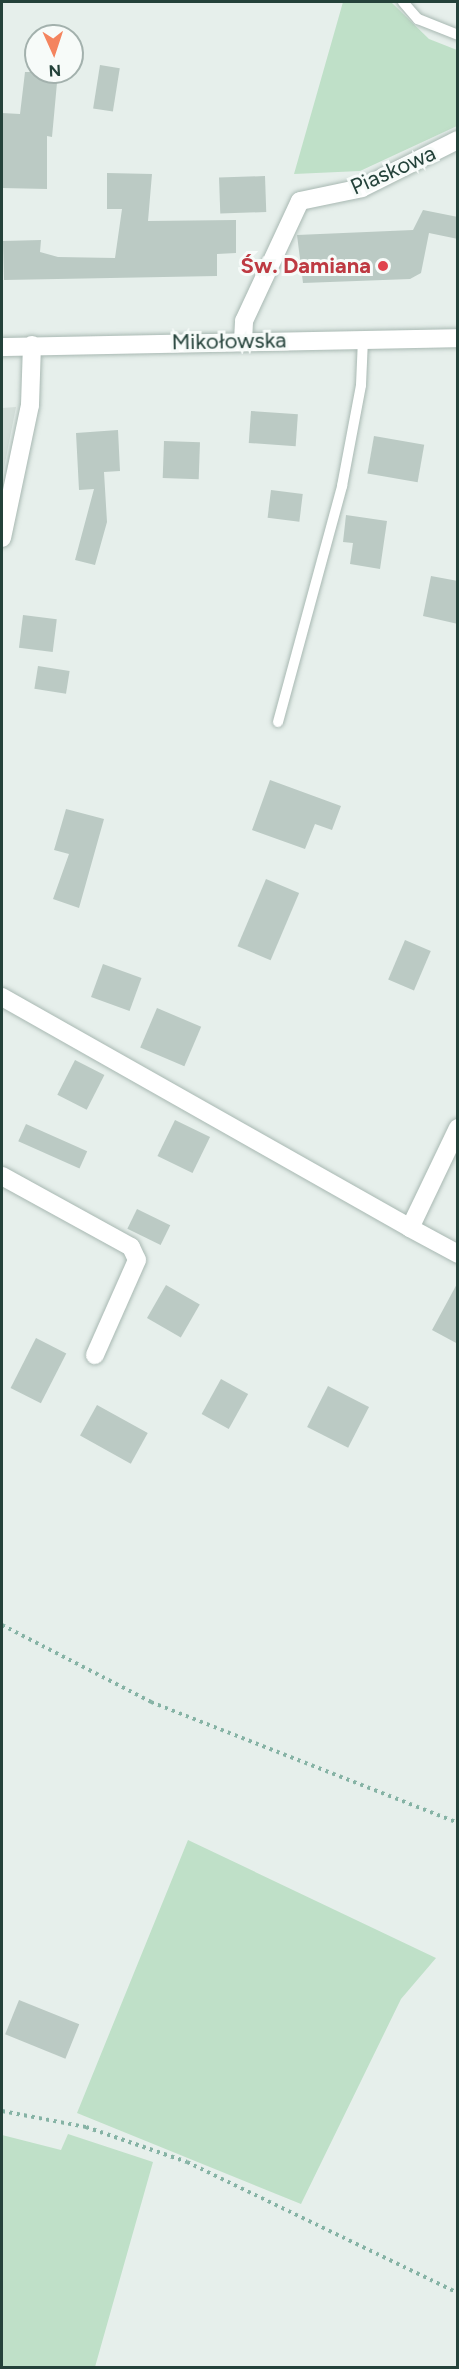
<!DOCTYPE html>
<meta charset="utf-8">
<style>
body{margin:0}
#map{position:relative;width:459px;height:2369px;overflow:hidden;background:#e6efeb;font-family:Figtree,sans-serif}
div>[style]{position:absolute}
.built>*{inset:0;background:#d4dfda}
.green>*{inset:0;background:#bfe0c8}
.building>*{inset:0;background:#bbcac4;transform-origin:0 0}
.path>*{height:4px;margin-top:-2px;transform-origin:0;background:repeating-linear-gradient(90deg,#86b3a5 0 3px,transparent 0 7.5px)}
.roads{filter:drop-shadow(0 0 2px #a8b8b2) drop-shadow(0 0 2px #a8b8b2)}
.lane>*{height:10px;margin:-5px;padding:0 5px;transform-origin:5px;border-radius:5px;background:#fff}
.street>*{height:18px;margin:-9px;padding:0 9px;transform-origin:9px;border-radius:9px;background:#fff}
.secondary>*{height:18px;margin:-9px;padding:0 9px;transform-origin:9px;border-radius:9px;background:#fff}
.dots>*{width:16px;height:16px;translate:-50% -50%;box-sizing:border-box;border:3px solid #f7fbf9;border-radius:50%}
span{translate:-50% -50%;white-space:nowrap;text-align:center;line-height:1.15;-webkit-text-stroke:6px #f7fbf9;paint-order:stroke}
.street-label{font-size:22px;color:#24423a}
.health-label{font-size:22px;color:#be3a42;font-weight:700}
.right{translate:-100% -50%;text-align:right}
.frame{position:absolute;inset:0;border:3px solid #24423a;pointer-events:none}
.north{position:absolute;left:24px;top:24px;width:60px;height:60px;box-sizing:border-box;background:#f7fbf9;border:2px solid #a3b1ad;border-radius:50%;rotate:177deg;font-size:16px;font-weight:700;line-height:24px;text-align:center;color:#24423a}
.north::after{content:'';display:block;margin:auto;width:21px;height:27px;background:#f4845f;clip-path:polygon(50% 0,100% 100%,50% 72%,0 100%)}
</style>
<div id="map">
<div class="built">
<i style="clip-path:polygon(16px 407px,2px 478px,2px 408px)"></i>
</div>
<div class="green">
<i style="clip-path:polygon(343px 2px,391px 2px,429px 39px,457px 50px,457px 126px,360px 171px,294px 174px)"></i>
<i style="clip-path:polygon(188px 1840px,436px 1958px,401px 1999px,301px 2204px,77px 2113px)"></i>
<i style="clip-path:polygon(68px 2134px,153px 2162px,95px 2367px,2px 2367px,2px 2135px,61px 2150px)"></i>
</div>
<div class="building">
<i style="left:100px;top:65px;width:20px;height:44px;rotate:9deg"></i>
<i style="clip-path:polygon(25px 72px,58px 72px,52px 137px,47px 136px,47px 189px,2px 188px,2px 113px,20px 114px)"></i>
<i style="clip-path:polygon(107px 173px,152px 174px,148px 221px,236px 220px,236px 253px,217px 254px,217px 276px,4px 280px,3px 241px,41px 240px,40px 252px,58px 257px,115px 258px,122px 209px,107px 209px)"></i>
<i style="left:265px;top:176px;width:36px;height:46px;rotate:88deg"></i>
<i style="clip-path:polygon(423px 210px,458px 217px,458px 239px,429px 233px,421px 273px,410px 279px,303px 283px,297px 235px,413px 230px)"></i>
<i style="left:251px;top:411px;width:47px;height:32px;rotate:4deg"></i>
<i style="clip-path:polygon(118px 430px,120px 471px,104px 472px,107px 522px,95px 565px,75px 560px,94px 489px,79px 490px,76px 433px)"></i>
<i style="left:374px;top:436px;width:51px;height:38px;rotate:10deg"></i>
<i style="left:164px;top:441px;width:36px;height:37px;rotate:2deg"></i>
<i style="left:271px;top:490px;width:32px;height:28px;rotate:7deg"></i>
<i style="clip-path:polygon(346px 515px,387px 521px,380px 569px,350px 564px,353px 543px,343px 542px)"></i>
<i style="clip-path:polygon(431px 576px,458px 581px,458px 624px,423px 616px)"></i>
<i style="left:23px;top:615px;width:34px;height:33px;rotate:7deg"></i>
<i style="left:38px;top:666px;width:32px;height:23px;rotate:9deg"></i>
<i style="clip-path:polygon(270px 780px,341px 806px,332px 830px,315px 824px,305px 849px,252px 830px)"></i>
<i style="clip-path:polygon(66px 809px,104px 819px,79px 908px,53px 899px,69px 854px,54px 850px)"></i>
<i style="left:266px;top:879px;width:36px;height:73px;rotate:23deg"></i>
<i style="left:405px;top:940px;width:28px;height:43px;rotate:23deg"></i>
<i style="left:103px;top:964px;width:41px;height:35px;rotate:20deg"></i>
<i style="left:157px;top:1008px;width:48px;height:43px;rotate:23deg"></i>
<i style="left:75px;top:1060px;width:33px;height:39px;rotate:27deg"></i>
<i style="left:175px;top:1120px;width:39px;height:40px;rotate:26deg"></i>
<i style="left:26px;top:1124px;width:67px;height:19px;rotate:24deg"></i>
<i style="left:137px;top:1209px;width:37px;height:22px;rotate:26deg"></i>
<i style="clip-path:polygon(458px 1282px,458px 1344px,432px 1330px)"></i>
<i style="left:166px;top:1285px;width:39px;height:38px;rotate:30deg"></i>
<i style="left:36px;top:1338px;width:34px;height:56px;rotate:27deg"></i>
<i style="left:221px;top:1379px;width:31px;height:40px;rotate:29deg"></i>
<i style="left:328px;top:1386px;width:46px;height:46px;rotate:27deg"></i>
<i style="left:97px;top:1405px;width:58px;height:35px;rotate:29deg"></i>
<i style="left:19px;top:2000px;width:65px;height:37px;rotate:22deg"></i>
</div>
<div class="path">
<i style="left:2px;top:1625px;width:168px;rotate:27.3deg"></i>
<i style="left:151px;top:1702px;width:330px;rotate:21.5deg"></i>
<i style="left:2px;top:2111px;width:86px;rotate:10.8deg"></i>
<i style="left:86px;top:2127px;width:107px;rotate:19.1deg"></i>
<i style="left:187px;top:2162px;width:301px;rotate:25.8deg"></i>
</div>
<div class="roads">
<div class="lane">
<i style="left:403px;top:2px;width:23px;rotate:49deg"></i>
<i style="left:418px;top:19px;width:43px;rotate:21.8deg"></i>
<i style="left:278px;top:722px;width:245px;rotate:-74.8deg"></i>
<i style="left:342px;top:486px;width:103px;rotate:-79.3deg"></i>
<i style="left:361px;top:385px;width:46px;rotate:-87.5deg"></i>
</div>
<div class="street">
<i style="left:243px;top:341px;width:20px;rotate:-87deg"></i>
<i style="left:244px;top:321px;width:132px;rotate:-65deg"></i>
<i style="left:300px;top:201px;width:63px;rotate:-11.8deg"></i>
<i style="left:362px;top:188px;width:107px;rotate:-26.6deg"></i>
<i style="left:2px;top:538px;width:136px;rotate:-78.1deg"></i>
<i style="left:30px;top:405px;width:60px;rotate:-88.1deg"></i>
<i style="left:2px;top:997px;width:469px;rotate:29.5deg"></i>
<i style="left:410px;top:1228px;width:111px;rotate:-64.4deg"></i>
<i style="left:2px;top:1176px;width:147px;rotate:28.8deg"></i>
<i style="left:131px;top:1247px;width:14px;rotate:65deg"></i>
<i style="left:137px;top:1260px;width:104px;rotate:113.9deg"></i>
<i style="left:410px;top:1228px;width:55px;rotate:28.4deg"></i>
</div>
<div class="secondary">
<i style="left:2px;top:347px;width:456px;rotate:-1.1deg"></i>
</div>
</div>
<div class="dots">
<i style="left:383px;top:266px;background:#e0444e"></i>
</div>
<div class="street-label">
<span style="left:393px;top:170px;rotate:-24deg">Piaskowa</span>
<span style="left:229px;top:341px;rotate:-1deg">Mikołowska</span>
</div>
<div class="health-label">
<span class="right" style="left:371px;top:266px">Św. Damiana</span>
</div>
<div class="frame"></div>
<div class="north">N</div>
</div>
